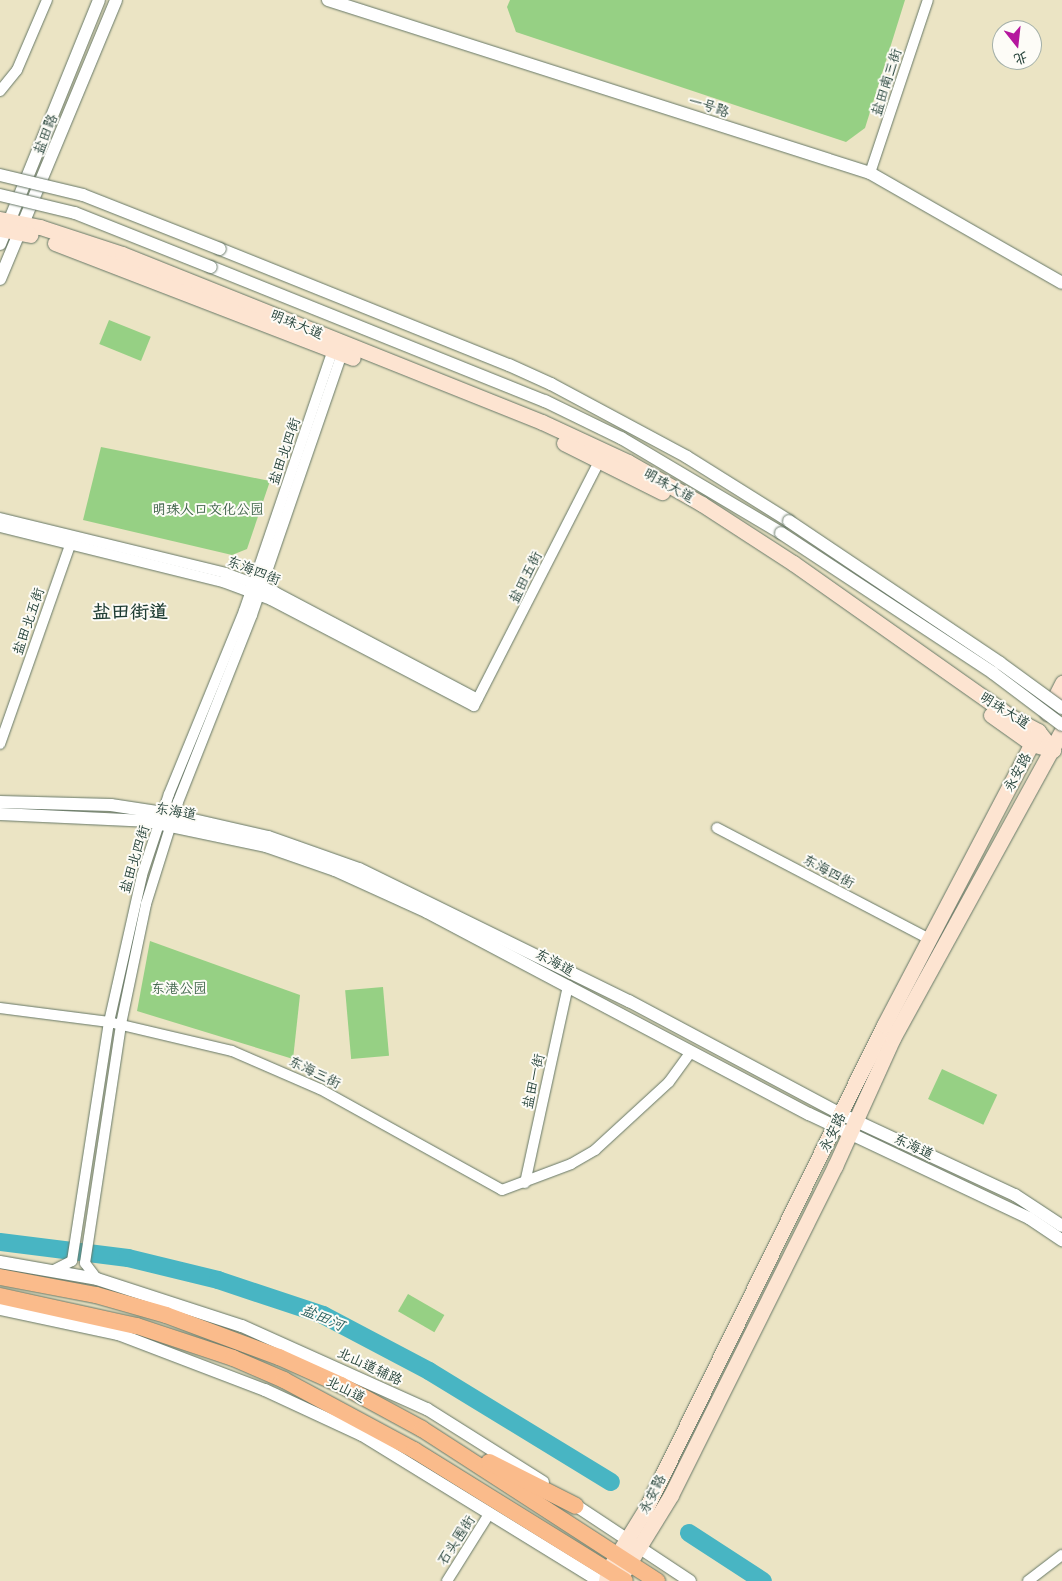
<!DOCTYPE html>
<meta charset="utf-8">
<style>
body{margin:0}
#map{position:relative;width:1062px;height:1581px;overflow:hidden;background:#ebe4c4;font-family:"Patrick Hand","LXGW WenKai TC",sans-serif}
div>[style]{position:absolute}
.green>*{inset:0;background:#96d084;transform-origin:0 0}
.river>*{height:18px;margin:-9px;padding:0 9px;transform-origin:9px;border-radius:9px;background:#48b5c3}
.roads{filter:drop-shadow(0 0 1px #676) drop-shadow(0 0 1px #676)}
.minor>*{height:10px;margin:-5px;padding:0 5px;transform-origin:5px;border-radius:5px;background:#fff}
.tertiary>*{height:12px;margin:-6px;padding:0 6px;transform-origin:6px;border-radius:6px;background:#fff}
.secondary>*{height:15px;margin:-7.5px;padding:0 7.5px;transform-origin:7.5px;border-radius:7.5px;background:#fde4d1}
.primary>*{height:16px;margin:-8px;padding:0 8px;transform-origin:8px;border-radius:8px;background:#fabb8b}
.bridges{filter:drop-shadow(0 0 1px #676) drop-shadow(0 0 1px #676)}
.tertiary-bridge>*{height:12px;margin:-6px;padding:0 6px;transform-origin:6px;border-radius:6px;background:#fff}
span{translate:-50% -50%;white-space:nowrap;text-align:center;line-height:1.15;-webkit-text-stroke:4px #fdfcf7;paint-order:stroke}
.street-label{font-size:14px;color:#1f3d34}
.park-label{font-size:14px;color:#3d6248}
.water-label{font-size:15px;color:#2b615f;font-style:italic}
.district-label{font-size:19px;color:#1f3d34;font-weight:700}
.north{position:absolute;left:992px;top:20px;width:50px;height:50px;box-sizing:border-box;background:#fdfcf7;border:1px solid #a4b0a9;border-radius:50%;rotate:164deg;font-size:14px;font-weight:700;line-height:20px;text-align:center;color:#1f3d34}
.north::after{content:'';display:block;margin:auto;width:18px;height:22px;background:#b5179e;clip-path:polygon(50% 0,100% 100%,50% 72%,0 100%)}
</style>
<div id="map">
<div class="green">
<i style="clip-path:polygon(510px 0,905px 0,865px 128px,846px 142px,516px 32px,507px 7px)"></i>
<i style="left:109px;top:320px;width:45px;height:26px;rotate:22deg"></i>
<i style="clip-path:polygon(101px 447px,270px 481px,247px 549px,232px 555px,83px 520px)"></i>
<i style="clip-path:polygon(150px 941px,300px 995px,293px 1059px,137px 1011px)"></i>
<i style="left:383px;top:987px;width:69px;height:38px;rotate:85deg"></i>
<i style="left:942px;top:1069px;width:61px;height:33px;rotate:25deg"></i>
<i style="left:408px;top:1294px;width:42px;height:20px;rotate:30deg"></i>
</div>
<div class="river">
<i style="left:0;top:1242px;width:129px;rotate:7.1deg"></i>
<i style="left:128px;top:1258px;width:93px;rotate:13.7deg"></i>
<i style="left:218px;top:1280px;width:111px;rotate:18.4deg"></i>
<i style="left:323px;top:1315px;width:120px;rotate:27.8deg"></i>
<i style="left:429px;top:1371px;width:213px;rotate:31.4deg"></i>
<i style="left:689px;top:1533px;width:88px;rotate:33deg"></i>
</div>
<div class="roads">
<div class="minor">
<i style="left:0;top:91px;width:27px;rotate:-51deg"></i>
<i style="left:17px;top:70px;width:76px;rotate:-66.8deg"></i>
<i style="left:870px;top:173px;width:182px;rotate:-71.5deg"></i>
<i style="left:0;top:518px;width:232px;rotate:13.7deg"></i>
<i style="left:225px;top:573px;width:30px;rotate:20deg"></i>
<i style="left:253px;top:583px;width:24px;rotate:22deg"></i>
<i style="left:275px;top:592px;width:229px;rotate:27.8deg"></i>
<i style="left:0;top:527px;width:230px;rotate:13.9deg"></i>
<i style="left:223px;top:582px;width:51px;rotate:20.6deg"></i>
<i style="left:271px;top:600px;width:229px;rotate:27.6deg"></i>
<i style="left:474px;top:706px;width:276px;rotate:-62.9deg"></i>
<i style="left:0;top:744px;width:217px;rotate:-70.6deg"></i>
<i style="left:717px;top:828px;width:239px;rotate:27.6deg"></i>
<i style="left:0;top:1008px;width:110px;rotate:7.3deg"></i>
<i style="left:109px;top:1022px;width:126px;rotate:13.3deg"></i>
<i style="left:232px;top:1051px;width:96px;rotate:23.4deg"></i>
<i style="left:320px;top:1089px;width:208px;rotate:29deg"></i>
<i style="left:502px;top:1190px;width:74px;rotate:-20.6deg"></i>
<i style="left:571px;top:1164px;width:28px;rotate:-30deg"></i>
<i style="left:595px;top:1150px;width:100px;rotate:-42.6deg"></i>
<i style="left:669px;top:1082px;width:37px;rotate:-54deg"></i>
<i style="left:525px;top:1183px;width:202px;rotate:-77.7deg"></i>
<i style="left:54px;top:1270px;width:20px;rotate:-27deg"></i>
<i style="left:72px;top:1261px;width:242px;rotate:-81.2deg"></i>
<i style="left:109px;top:1022px;width:151px;rotate:-77.3deg"></i>
<i style="left:142px;top:875px;width:85px;rotate:-71.6deg"></i>
<i style="left:169px;top:794px;width:198px;rotate:-67.7deg"></i>
<i style="left:244px;top:611px;width:276px;rotate:-71.2deg"></i>
<i style="left:97px;top:1279px;width:20px;rotate:-127deg"></i>
<i style="left:85px;top:1263px;width:242px;rotate:-81.4deg"></i>
<i style="left:121px;top:1024px;width:123px;rotate:-78.2deg"></i>
<i style="left:146px;top:904px;width:107px;rotate:-72.6deg"></i>
<i style="left:178px;top:802px;width:201px;rotate:-68.4deg"></i>
<i style="left:252px;top:615px;width:277px;rotate:-71deg"></i>
<i style="left:447px;top:1581px;width:79px;rotate:-57.9deg"></i>
<i style="left:1028px;top:1581px;width:43px;rotate:-37.4deg"></i>
</div>
<div class="tertiary">
<i style="left:328px;top:0;width:569px;rotate:17.7deg"></i>
<i style="left:870px;top:173px;width:221px;rotate:29.8deg"></i>
<i style="left:0;top:244px;width:263px;rotate:-67.9deg"></i>
<i style="left:220px;top:249px;width:311px;rotate:21.9deg"></i>
<i style="left:509px;top:365px;width:46px;rotate:24.3deg"></i>
<i style="left:551px;top:384px;width:154px;rotate:28.2deg"></i>
<i style="left:687px;top:457px;width:120px;rotate:32.1deg"></i>
<i style="left:211px;top:267px;width:360px;rotate:21.9deg"></i>
<i style="left:545px;top:401px;width:85px;rotate:26deg"></i>
<i style="left:621px;top:438px;width:186px;rotate:30.7deg"></i>
<i style="left:0;top:279px;width:302px;rotate:-67.4deg"></i>
<i style="left:0;top:802px;width:111px;rotate:1.5deg"></i>
<i style="left:111px;top:805px;width:53px;rotate:8.7deg"></i>
<i style="left:163px;top:813px;width:108px;rotate:12.9deg"></i>
<i style="left:268px;top:837px;width:96px;rotate:19.4deg"></i>
<i style="left:359px;top:869px;width:301px;rotate:26.1deg"></i>
<i style="left:629px;top:1001px;width:240px;rotate:28.1deg"></i>
<i style="left:841px;top:1114px;width:192px;rotate:25deg"></i>
<i style="left:1015px;top:1195px;width:56px;rotate:33.4deg"></i>
<i style="left:0;top:814px;width:146px;rotate:2.7deg"></i>
<i style="left:146px;top:821px;width:123px;rotate:11.8deg"></i>
<i style="left:266px;top:846px;width:73px;rotate:19.2deg"></i>
<i style="left:335px;top:870px;width:101px;rotate:24.5deg"></i>
<i style="left:427px;top:912px;width:432px;rotate:27.9deg"></i>
<i style="left:809px;top:1114px;width:243px;rotate:25.3deg"></i>
<i style="left:1029px;top:1218px;width:40px;rotate:34deg"></i>
<i style="left:0;top:1262px;width:98px;rotate:9.9deg"></i>
<i style="left:97px;top:1279px;width:152px;rotate:18deg"></i>
<i style="left:242px;top:1326px;width:203px;rotate:24.2deg"></i>
<i style="left:427px;top:1409px;width:137px;rotate:32.2deg"></i>
<i style="left:0;top:1309px;width:121px;rotate:12deg"></i>
<i style="left:118px;top:1334px;width:157px;rotate:20.9deg"></i>
<i style="left:265px;top:1390px;width:107px;rotate:24.9deg"></i>
<i style="left:362px;top:1435px;width:278px;rotate:31.6deg"></i>
<i style="left:569px;top:1501px;width:145px;rotate:33.5deg"></i>
</div>
<div class="secondary">
<i style="left:0;top:219px;width:41px;rotate:11.3deg"></i>
<i style="left:40px;top:227px;width:86px;rotate:18.2deg"></i>
<i style="left:122px;top:254px;width:452px;rotate:21.8deg"></i>
<i style="left:542px;top:422px;width:95px;rotate:24.9deg"></i>
<i style="left:628px;top:462px;width:85px;rotate:29.6deg"></i>
<i style="left:702px;top:504px;width:108px;rotate:33deg"></i>
<i style="left:793px;top:563px;width:266px;rotate:35.2deg"></i>
<i style="left:1010px;top:716px;width:32px;rotate:28deg"></i>
<i style="left:1038px;top:731px;width:24px;rotate:52deg"></i>
<i style="left:0;top:229px;width:31px;rotate:11deg"></i>
<i style="left:55px;top:243px;width:319px;rotate:21.1deg"></i>
<i style="left:564px;top:443px;width:110px;rotate:26.6deg"></i>
<i style="left:1047px;top:713px;width:34px;rotate:-63deg"></i>
<i style="left:991px;top:715px;width:50px;rotate:35.3deg"></i>
<i style="left:1032px;top:744px;width:22px;rotate:16deg"></i>
<i style="left:606px;top:1581px;width:11px;rotate:-80deg"></i>
<i style="left:608px;top:1570px;width:70px;rotate:-58.3deg"></i>
<i style="left:645px;top:1510px;width:541px;rotate:-63.77deg"></i>
<i style="left:884px;top:1025px;width:327px;rotate:-62.3deg"></i>
<i style="left:613px;top:1581px;width:8px;rotate:-23deg"></i>
<i style="left:620px;top:1578px;width:97px;rotate:-58.4deg"></i>
<i style="left:671px;top:1495px;width:368px;rotate:-63.5deg"></i>
<i style="left:835px;top:1166px;width:141px;rotate:-65.6deg"></i>
<i style="left:893px;top:1038px;width:350px;rotate:-61.2deg"></i>
</div>
<div class="primary">
<i style="left:0;top:1277px;width:98px;rotate:10.6deg"></i>
<i style="left:96px;top:1295px;width:73px;rotate:15.9deg"></i>
<i style="left:166px;top:1315px;width:121px;rotate:20.4deg"></i>
<i style="left:279px;top:1357px;width:68px;rotate:24.3deg"></i>
<i style="left:341px;top:1385px;width:92px;rotate:28.5deg"></i>
<i style="left:422px;top:1429px;width:280px;rotate:32.9deg"></i>
<i style="left:0;top:1296px;width:140px;rotate:12.4deg"></i>
<i style="left:137px;top:1326px;width:101px;rotate:18.4deg"></i>
<i style="left:233px;top:1358px;width:56px;rotate:23.3deg"></i>
<i style="left:284px;top:1380px;width:148px;rotate:28.3deg"></i>
<i style="left:414px;top:1450px;width:248px;rotate:31.8deg"></i>
<i style="left:489px;top:1462px;width:97px;rotate:26.8deg"></i>
</div>
</div>
<div class="bridges">
<div class="tertiary-bridge">
<i style="left:0;top:175px;width:85px;rotate:13.5deg"></i>
<i style="left:83px;top:195px;width:147px;rotate:21.5deg"></i>
<i style="left:0;top:195px;width:77px;rotate:13.5deg"></i>
<i style="left:75px;top:213px;width:146px;rotate:21.7deg"></i>
<i style="left:789px;top:521px;width:254px;rotate:33.9deg"></i>
<i style="left:1000px;top:663px;width:77px;rotate:36deg"></i>
<i style="left:781px;top:533px;width:254px;rotate:33.4deg"></i>
<i style="left:993px;top:673px;width:86px;rotate:37deg"></i>
</div>
</div>
<div class="street-label">
<span style="left:886px;top:82px;rotate:-72deg">盐田南三街</span>
<span style="left:709px;top:106px;rotate:18deg">一号路</span>
<span style="left:45px;top:134px;rotate:-68deg">盐田路</span>
<span style="left:297px;top:324px;rotate:22deg">明珠大道</span>
<span style="left:284px;top:451px;rotate:-71deg">盐田北四街</span>
<span style="left:669px;top:485px;rotate:29deg">明珠大道</span>
<span style="left:254px;top:570px;rotate:21deg">东海四街</span>
<span style="left:525px;top:577px;rotate:-63deg">盐田五街</span>
<span style="left:28px;top:621px;rotate:-71deg">盐田北五街</span>
<span style="left:1005px;top:710px;rotate:32deg">明珠大道</span>
<span style="left:1017px;top:772px;rotate:-62deg">永安路</span>
<span style="left:176px;top:811px;rotate:10deg">东海道</span>
<span style="left:134px;top:859px;rotate:-73deg">盐田北四街</span>
<span style="left:829px;top:871px;rotate:28deg">东海四街</span>
<span style="left:555px;top:962px;rotate:28deg">东海道</span>
<span style="left:315px;top:1072px;rotate:26deg">东海三街</span>
<span style="left:533px;top:1081px;rotate:-77deg">盐田一街</span>
<span style="left:832px;top:1132px;rotate:-64deg">永安路</span>
<span style="left:914px;top:1146px;rotate:25deg">东海道</span>
<span style="left:370px;top:1366px;rotate:25deg">北山道辅路</span>
<span style="left:346px;top:1389px;rotate:27deg">北山道</span>
<span style="left:652px;top:1494px;rotate:-63deg">永安路</span>
<span style="left:456px;top:1540px;rotate:-57deg">石头围街</span>
</div>
<div class="park-label">
<span style="left:208px;top:509px">明珠人口文化公园</span>
<span style="left:179px;top:988px">东港公园</span>
</div>
<div class="water-label">
<span style="left:323px;top:1317px;rotate:23deg">盐田河</span>
</div>
<div class="district-label">
<span style="left:130px;top:612px">盐田街道</span>
</div>
<div class="north">北</div>
</div>
